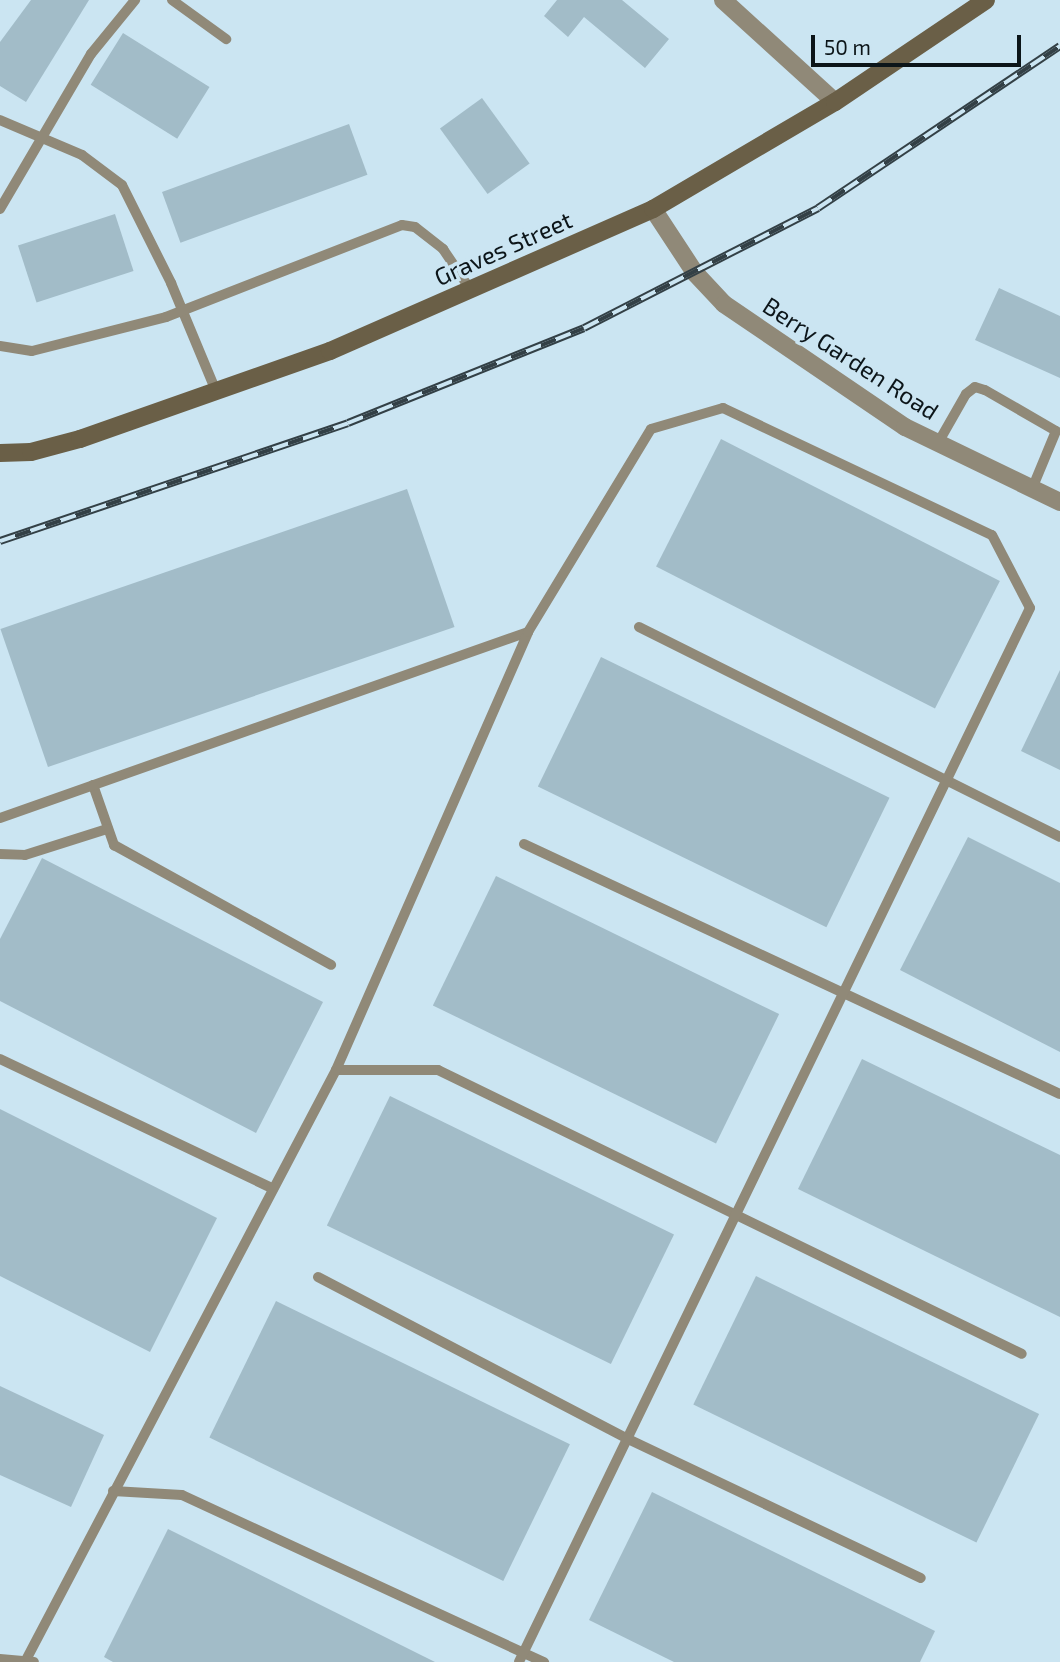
<!DOCTYPE html>
<style>
body{margin:0}
#map{position:relative;width:1060px;height:1662px;overflow:hidden;background:#cbe5f2;font-family:"Exo 2",sans-serif}
div>[style]{position:absolute}
.building>*{inset:0;background:#a2bcc8;transform-origin:0 0}
.lane>*{height:10px;margin:-5px;padding:0 5px;transform-origin:5px;border-radius:5px;background:#908978}
.street>*{height:18px;margin:-9px;padding:0 9px;transform-origin:9px;border-radius:9px;background:#908978}
.secondary>*{height:18px;margin:-9px;padding:0 9px;transform-origin:9px;border-radius:9px;background:#6a5f47}
.rail>*{height:8px;margin-top:-4px;transform-origin:0;background:repeating-linear-gradient(90deg,#cbe5f2 0 16px,#334046 0 32px);box-sizing:border-box;border-block:2px solid #334046}
span{translate:-50% -50%;white-space:nowrap;text-align:center;line-height:1.15;-webkit-text-stroke:7px #cbe5f2;paint-order:stroke}
.street-label{font-size:24px;color:#0c1519}
.scale{position:absolute;left:811px;top:35px;width:210px;height:32px;box-sizing:border-box;border:4px solid #0c1519;border-top:0;padding-left:9px;font-size:21px;line-height:24px;white-space:nowrap;color:#0c1519;-webkit-text-stroke:5px #cbe5f2;paint-order:stroke}
</style>
<div id="map">
<div class="building">
<i style="clip-path:polygon(31px 0,89px 0,26px 102px,0 86px,0 42px)"></i>
<i style="clip-path:polygon(557px 0,622px 0,669px 39px,645px 68px,584px 17px,568px 37px,544px 16px)"></i>
<i style="left:123px;top:33px;width:102px;height:61px;rotate:32deg"></i>
<i style="left:482px;top:98px;width:81px;height:52px;rotate:54deg"></i>
<i style="left:349px;top:124px;width:54px;height:199px;rotate:70deg"></i>
<i style="left:115px;top:214px;width:60px;height:102px;rotate:72deg"></i>
<i style="clip-path:polygon(999px 288px,1060px 316px,1060px 378px,975px 340px)"></i>
<i style="left:721px;top:439px;width:313px;height:143px;rotate:27deg"></i>
<i style="left:407px;top:489px;width:146px;height:430px;rotate:71deg"></i>
<i style="left:601px;top:657px;width:321px;height:144px;rotate:26deg"></i>
<i style="clip-path:polygon(1060px 670px,1060px 770px,1021px 751px)"></i>
<i style="clip-path:polygon(968px 837px,1060px 883px,1060px 1052px,900px 970px)"></i>
<i style="clip-path:polygon(42px 858px,323px 1002px,256px 1133px,0 1001px,0 939px)"></i>
<i style="left:496px;top:876px;width:315px;height:144px;rotate:26deg"></i>
<i style="clip-path:polygon(862px 1059px,1060px 1155px,1060px 1317px,798px 1189px)"></i>
<i style="left:390px;top:1096px;width:316px;height:144px;rotate:26deg"></i>
<i style="clip-path:polygon(0 1109px,217px 1218px,150px 1352px,0 1276px)"></i>
<i style="left:756px;top:1276px;width:315px;height:143px;rotate:26deg"></i>
<i style="left:276px;top:1301px;width:327px;height:152px;rotate:26deg"></i>
<i style="clip-path:polygon(0 1386px,104px 1435px,71px 1507px,0 1475px)"></i>
<i style="clip-path:polygon(652px 1492px,935px 1631px,920px 1662px,674px 1662px,589px 1620px)"></i>
<i style="clip-path:polygon(168px 1529px,435px 1662px,113px 1662px,104px 1657px)"></i>
</div>
<div class="lane">
<i style="left:172px;top:0;width:67px;rotate:35.8deg"></i>
<i style="left:0;top:120px;width:89px;rotate:23.1deg"></i>
<i style="left:82px;top:155px;width:50px;rotate:36.9deg"></i>
<i style="left:122px;top:185px;width:110px;rotate:63.4deg"></i>
<i style="left:171px;top:283px;width:117px;rotate:67.4deg"></i>
<i style="left:0;top:209px;width:180px;rotate:-59.6deg"></i>
<i style="left:91px;top:54px;width:70px;rotate:-50.8deg"></i>
<i style="left:0;top:346px;width:32px;rotate:9deg"></i>
<i style="left:32px;top:351px;width:138px;rotate:-14.2deg"></i>
<i style="left:166px;top:317px;width:253px;rotate:-21.3deg"></i>
<i style="left:402px;top:225px;width:13px;rotate:9deg"></i>
<i style="left:415px;top:227px;width:36px;rotate:38deg"></i>
<i style="left:443px;top:249px;width:48px;rotate:56deg"></i>
<i style="left:938px;top:443px;width:56px;rotate:-60.3deg"></i>
<i style="left:966px;top:394px;width:11px;rotate:-38deg"></i>
<i style="left:975px;top:387px;width:10px;rotate:17deg"></i>
<i style="left:985px;top:390px;width:82px;rotate:30deg"></i>
<i style="left:1056px;top:431px;width:63px;rotate:112.5deg"></i>
<i style="left:639px;top:627px;width:470px;rotate:26.5deg"></i>
<i style="left:93px;top:785px;width:64px;rotate:70.7deg"></i>
<i style="left:114px;top:845px;width:248px;rotate:28.9deg"></i>
<i style="left:0;top:818px;width:560px;rotate:-19.41deg"></i>
<i style="left:524px;top:844px;width:591px;rotate:25.01deg"></i>
<i style="left:0;top:854px;width:25px;rotate:2deg"></i>
<i style="left:25px;top:855px;width:86px;rotate:-17.6deg"></i>
<i style="left:0;top:1059px;width:301px;rotate:25.4deg"></i>
<i style="left:336px;top:1070px;width:102px"></i>
<i style="left:438px;top:1070px;width:649px;rotate:25.93deg"></i>
<i style="left:318px;top:1277px;width:350px;rotate:27.6deg"></i>
<i style="left:628px;top:1439px;width:324px;rotate:25.4deg"></i>
<i style="left:113px;top:1491px;width:69px;rotate:3.3deg"></i>
<i style="left:182px;top:1495px;width:399px;rotate:24.8deg"></i>
<i style="left:27px;top:1658px;width:664px;rotate:-62.28deg"></i>
<i style="left:336px;top:1070px;width:478px;rotate:-66.3deg"></i>
<i style="left:528px;top:632px;width:237px;rotate:-58.8deg"></i>
<i style="left:651px;top:429px;width:75px;rotate:-16.3deg"></i>
<i style="left:723px;top:408px;width:297px;rotate:25.3deg"></i>
<i style="left:992px;top:535px;width:82px;rotate:62.5deg"></i>
<i style="left:1030px;top:608px;width:1171px;rotate:115.87deg"></i>
<i style="left:0;top:1659px;width:34px;rotate:5deg"></i>
</div>
<div class="street">
<i style="left:723px;top:0;width:151px;rotate:42.3deg"></i>
<i style="left:653px;top:209px;width:77px;rotate:56.7deg"></i>
<i style="left:695px;top:273px;width:42px;rotate:46.9deg"></i>
<i style="left:724px;top:304px;width:219px;rotate:34.2deg"></i>
<i style="left:905px;top:427px;width:172px;rotate:25.8deg"></i>
</div>
<div class="secondary">
<i style="left:0;top:453px;width:31px;rotate:-2deg"></i>
<i style="left:31px;top:452px;width:51px;rotate:-14.9deg"></i>
<i style="left:80px;top:439px;width:265px;rotate:-19.4deg"></i>
<i style="left:330px;top:351px;width:353px;rotate:-23.7deg"></i>
<i style="left:653px;top:209px;width:211px;rotate:-30.5deg"></i>
<i style="left:835px;top:102px;width:182px;rotate:-34deg"></i>
</div>
<div class="rail">
<i style="left:0;top:541px;width:367px;rotate:-18.7deg"></i>
<i style="left:348px;top:423px;width:254px;rotate:-21.9deg"></i>
<i style="left:584px;top:328px;width:263px;rotate:-27.1deg"></i>
<i style="left:818px;top:208px;width:291px;rotate:-33.8deg"></i>
</div>
<div class="street-label">
<span style="left:503px;top:248px;rotate:-24deg">Graves Street</span>
<span style="left:851px;top:358px;rotate:33deg">Berry Garden Road</span>
</div>
<div class="scale">50 m</div>
</div>
